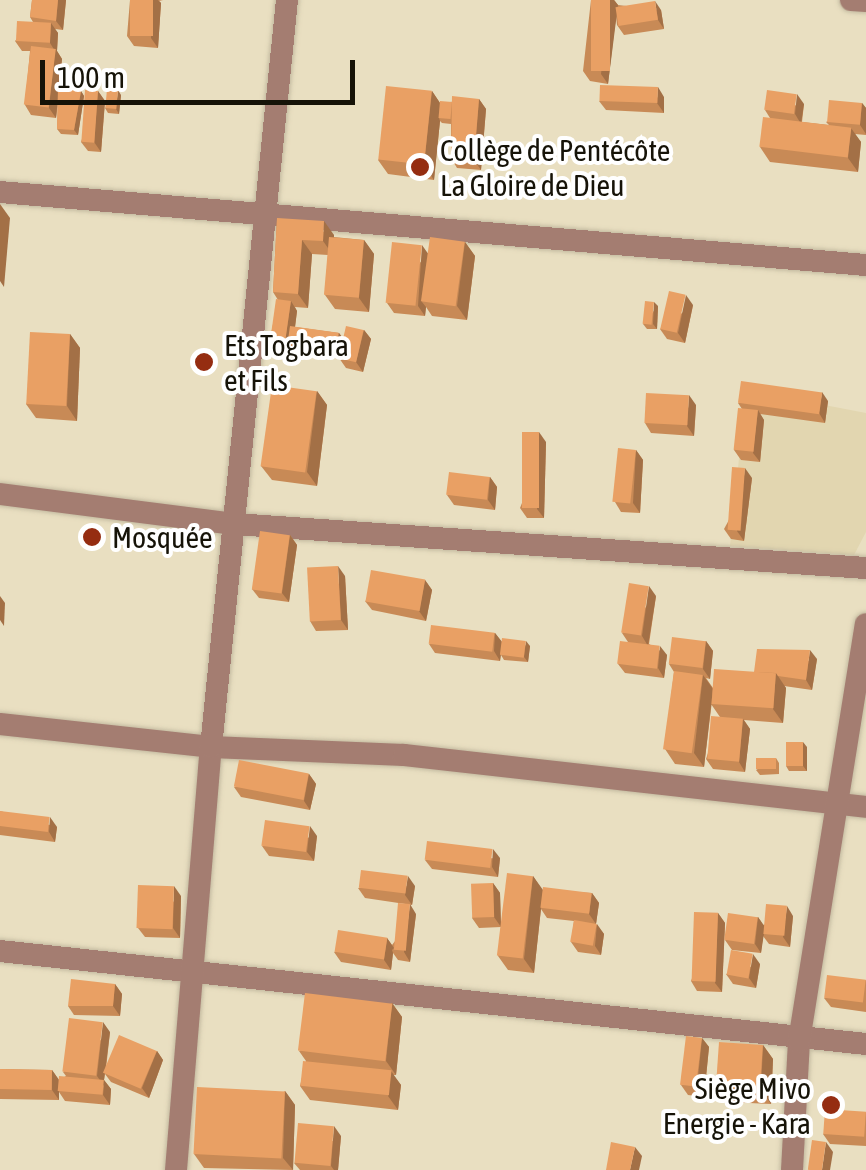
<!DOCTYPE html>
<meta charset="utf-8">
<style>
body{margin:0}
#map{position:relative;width:866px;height:1170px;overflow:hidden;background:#e9dfc1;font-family:"Asap Condensed",sans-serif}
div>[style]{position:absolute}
.built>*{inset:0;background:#e2d6b0}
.roads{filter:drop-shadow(0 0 2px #c3baa0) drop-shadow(0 0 2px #c3baa0)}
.street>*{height:22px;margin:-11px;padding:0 11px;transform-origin:11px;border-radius:11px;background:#a47d71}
.wall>*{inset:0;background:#c88a56}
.shaded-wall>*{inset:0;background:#a37046}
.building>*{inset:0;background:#e9a064;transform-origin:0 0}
.dots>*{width:28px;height:28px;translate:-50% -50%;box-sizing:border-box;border:5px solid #fff;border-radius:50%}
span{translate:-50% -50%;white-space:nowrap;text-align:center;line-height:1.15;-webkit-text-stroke:8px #fff;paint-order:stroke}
.poi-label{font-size:30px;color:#161308}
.left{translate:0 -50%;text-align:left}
.right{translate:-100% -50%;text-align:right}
.scale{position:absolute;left:40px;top:60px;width:315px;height:45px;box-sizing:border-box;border:5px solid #161308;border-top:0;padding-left:12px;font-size:30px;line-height:35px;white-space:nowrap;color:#161308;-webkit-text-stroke:8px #fff;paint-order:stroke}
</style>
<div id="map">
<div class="built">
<i style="clip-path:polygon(746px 390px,866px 413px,866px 532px,854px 555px,730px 546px)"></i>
</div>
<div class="roads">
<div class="street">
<i style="left:851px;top:0;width:15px;rotate:4deg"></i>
<i style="left:0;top:192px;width:869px;rotate:4.82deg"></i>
<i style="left:0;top:494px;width:237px;rotate:7.3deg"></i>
<i style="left:235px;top:524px;width:633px;rotate:3.99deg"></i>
<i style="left:0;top:724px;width:212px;rotate:6.2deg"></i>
<i style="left:211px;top:747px;width:193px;rotate:2.4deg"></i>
<i style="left:404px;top:755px;width:465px;rotate:6.4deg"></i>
<i style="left:0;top:951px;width:871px;rotate:6.13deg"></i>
<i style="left:176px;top:1170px;width:424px;rotate:-85.3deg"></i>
<i style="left:211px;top:747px;width:751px;rotate:-84.19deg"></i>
<i style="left:792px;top:1170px;width:129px;rotate:-86.9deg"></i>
<i style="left:799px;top:1041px;width:422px;rotate:-80.9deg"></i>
</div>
</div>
<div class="wall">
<i style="clip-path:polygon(32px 0,66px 0,63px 30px,55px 29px,58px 33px,57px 51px,62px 59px,59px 88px,81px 91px,84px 96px,78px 135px,61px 134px,57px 129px,58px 104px,56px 118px,31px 115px,25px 105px,30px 51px,22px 51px,15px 41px,33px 22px,30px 17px)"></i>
<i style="clip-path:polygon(130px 0,163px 0,159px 1px,161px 3px,158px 48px,134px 46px,127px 36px)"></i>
<i style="clip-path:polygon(591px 0,614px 0,618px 5px,661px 10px,664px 29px,624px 35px,617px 25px,616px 16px,608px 84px,590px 81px,583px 71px)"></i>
<i style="clip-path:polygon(98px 91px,105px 101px,101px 152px,88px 151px,81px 142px)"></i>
<i style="clip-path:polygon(432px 91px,440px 103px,479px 99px,486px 109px,481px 170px,457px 168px,451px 158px,451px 124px,442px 123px,440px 121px,434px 180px,388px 174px,378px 160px)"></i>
<i style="clip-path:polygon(121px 95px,119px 114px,108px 113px,105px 108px)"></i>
<i style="clip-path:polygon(664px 97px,664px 113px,606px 110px,599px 101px)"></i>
<i style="clip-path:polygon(862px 103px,866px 108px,866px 135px,855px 134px,861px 142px,858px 172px,770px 162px,760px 147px,770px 118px,765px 110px,804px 104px,802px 122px,829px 125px,826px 122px)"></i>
<i style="clip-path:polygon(277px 218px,334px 235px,334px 237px,364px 240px,374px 254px,369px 312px,335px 309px,325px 295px,328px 255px,312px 254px,308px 308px,295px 307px,297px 311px,295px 327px,339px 333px,343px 339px,364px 330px,371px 339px,363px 372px,346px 368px,339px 358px,295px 352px,292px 349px,292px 351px,277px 349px,270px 339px,278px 300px,273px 292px)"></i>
<i style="clip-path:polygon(465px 242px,475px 256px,467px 320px,432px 316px,426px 307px,425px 316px,394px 313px,387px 303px,428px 253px)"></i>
<i style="clip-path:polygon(693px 305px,685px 343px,667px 339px,660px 329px)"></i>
<i style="clip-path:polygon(658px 306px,657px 329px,647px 329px,643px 324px)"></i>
<i style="clip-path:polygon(70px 334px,80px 348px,77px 421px,36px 418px,26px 404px)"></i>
<i style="clip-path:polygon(317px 391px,327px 405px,317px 486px,272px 480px,261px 466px)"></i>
<i style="clip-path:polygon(828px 401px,825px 423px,760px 414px,764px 420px,760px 462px,741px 460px,734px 450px,742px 409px,738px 403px)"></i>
<i style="clip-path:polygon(696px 405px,694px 436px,651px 433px,645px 423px)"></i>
<i style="clip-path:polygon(546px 442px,544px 518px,527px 518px,520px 508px)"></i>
<i style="clip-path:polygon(636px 450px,643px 460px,640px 513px,621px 512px,615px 502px)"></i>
<i style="clip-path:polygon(490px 477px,497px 487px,495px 510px,454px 505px,447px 495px)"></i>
<i style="clip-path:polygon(752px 478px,744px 541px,731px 539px,724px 529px)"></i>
<i style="clip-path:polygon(290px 535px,297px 545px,289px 602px,259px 598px,252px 589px)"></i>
<i style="clip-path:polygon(345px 576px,348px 630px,316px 631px,310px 621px)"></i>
<i style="clip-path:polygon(425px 580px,432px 590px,426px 621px,372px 610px,365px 601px)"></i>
<i style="clip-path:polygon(656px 596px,649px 644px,667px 655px,664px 678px,625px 673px,618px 664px,628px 642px,622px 633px)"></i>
<i style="clip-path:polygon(495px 633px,502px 642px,530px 646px,528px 662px,504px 660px,501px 655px,500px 661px,435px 653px,429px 644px)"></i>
<i style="clip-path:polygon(706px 641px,713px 651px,710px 679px,706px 678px,713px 688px,754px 672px,817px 659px,812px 690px,784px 686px,786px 688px,783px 723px,744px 720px,750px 729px,745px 772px,713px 769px,706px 759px,720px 717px,711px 704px,712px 701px,704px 767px,675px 764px,665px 749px,674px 672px,669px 664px)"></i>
<i style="clip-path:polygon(807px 747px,807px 771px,789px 771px,786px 766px)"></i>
<i style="clip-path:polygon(776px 758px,779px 763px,779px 774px,760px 775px,756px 770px)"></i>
<i style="clip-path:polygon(309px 774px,316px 784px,310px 810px,241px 797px,234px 787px)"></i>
<i style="clip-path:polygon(0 811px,57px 827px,55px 842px,0 835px)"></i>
<i style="clip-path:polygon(317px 836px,314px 861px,269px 856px,262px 846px)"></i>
<i style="clip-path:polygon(500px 858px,498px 877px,432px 869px,425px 860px)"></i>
<i style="clip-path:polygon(533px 876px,542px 890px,592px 893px,599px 903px,596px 924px,604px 934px,601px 955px,578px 952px,571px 942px,574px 921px,547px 918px,541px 909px,534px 973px,508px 970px,498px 956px,501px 927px,479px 928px,472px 918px,493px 883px,500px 893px,501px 926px)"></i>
<i style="clip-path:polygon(415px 886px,412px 905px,365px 898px,358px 888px)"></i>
<i style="clip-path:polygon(181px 896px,180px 938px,145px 937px,138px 928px)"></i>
<i style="clip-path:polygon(718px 913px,725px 923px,722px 992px,697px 991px,691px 981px)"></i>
<i style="clip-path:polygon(416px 914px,410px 962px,398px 960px,393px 953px,391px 970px,341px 962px,334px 952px,387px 938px,392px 945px)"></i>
<i style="clip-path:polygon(793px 916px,790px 947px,769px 944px,763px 936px,761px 953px,732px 950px,725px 940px,758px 917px,763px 925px)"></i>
<i style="clip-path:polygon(760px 964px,756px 988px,733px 984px,726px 974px)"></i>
<i style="clip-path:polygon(866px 980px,866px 1012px,831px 1007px,824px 998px)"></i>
<i style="clip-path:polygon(115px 984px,122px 994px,120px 1016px,74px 1015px,68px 1006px)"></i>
<i style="clip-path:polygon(392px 1003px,402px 1017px,396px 1075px,393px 1075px,401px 1085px,398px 1110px,310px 1100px,300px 1086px,306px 1061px,299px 1051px)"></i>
<i style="clip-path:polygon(110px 1032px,106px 1069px,157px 1051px,163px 1060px,149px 1098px,111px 1082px,105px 1074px,104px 1080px,111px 1089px,110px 1105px,65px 1101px,59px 1092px,59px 1100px,0 1099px,0 1069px,52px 1070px,59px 1080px,66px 1076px,63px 1072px)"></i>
<i style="clip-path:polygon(702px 1038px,709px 1047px,704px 1097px,688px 1095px,681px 1085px)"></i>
<i style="clip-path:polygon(763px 1045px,773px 1059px,771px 1104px,727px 1102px,717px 1087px)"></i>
<i style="clip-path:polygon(285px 1091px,295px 1105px,293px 1170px,204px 1168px,194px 1154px)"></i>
<i style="clip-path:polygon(866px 1112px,866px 1146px,830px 1144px,823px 1134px)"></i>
<i style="clip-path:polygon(341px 1136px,338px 1170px,300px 1170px,294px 1163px)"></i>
</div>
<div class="shaded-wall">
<i style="clip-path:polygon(58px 0,66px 0,63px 30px,56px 21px)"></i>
<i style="clip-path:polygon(153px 0,158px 0,161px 3px,158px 48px,151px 38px)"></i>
<i style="clip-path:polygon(610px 0,614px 0,618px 5px,608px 84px,601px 74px)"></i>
<i style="clip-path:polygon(655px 1px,661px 10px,664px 29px,658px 20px)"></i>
<i style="clip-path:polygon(51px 23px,58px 33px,57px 51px,62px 59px,56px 118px,49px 108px,55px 51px,50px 43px)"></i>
<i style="clip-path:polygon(658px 87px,664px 97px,664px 113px,657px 103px)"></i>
<i style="clip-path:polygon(118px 90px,121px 95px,119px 114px,116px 109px)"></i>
<i style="clip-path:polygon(81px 91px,84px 96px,78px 135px,74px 130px)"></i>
<i style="clip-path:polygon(98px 91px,105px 101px,101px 152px,94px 142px)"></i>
<i style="clip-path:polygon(432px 91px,442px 106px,439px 118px,440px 121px,434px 180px,424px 165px)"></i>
<i style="clip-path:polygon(797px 94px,804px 104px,801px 124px,795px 114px)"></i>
<i style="clip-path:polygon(479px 99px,486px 109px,481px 170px,474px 160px)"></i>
<i style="clip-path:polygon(862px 103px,866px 108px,866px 134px,860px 125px)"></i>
<i style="clip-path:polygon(851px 128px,861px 142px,858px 172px,848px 158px)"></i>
<i style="clip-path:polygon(0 204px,10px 218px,4px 287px,0 281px)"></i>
<i style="clip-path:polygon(324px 221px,334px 235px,333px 255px,323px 241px)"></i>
<i style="clip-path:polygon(302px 240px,312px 254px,308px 308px,298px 294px)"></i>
<i style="clip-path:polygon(364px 240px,374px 254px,369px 312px,359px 298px)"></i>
<i style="clip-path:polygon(465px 242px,475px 256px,467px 320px,457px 306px)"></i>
<i style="clip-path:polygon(422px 245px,429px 255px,422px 302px,426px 307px,425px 316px,418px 306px)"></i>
<i style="clip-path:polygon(686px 295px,693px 305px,685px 343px,678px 333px)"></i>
<i style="clip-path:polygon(291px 301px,297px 311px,293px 343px,288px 342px,292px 351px,285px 341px)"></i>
<i style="clip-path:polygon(654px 302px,658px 306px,657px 329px,653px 324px)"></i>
<i style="clip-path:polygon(364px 330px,371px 339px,363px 372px,356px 362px)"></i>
<i style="clip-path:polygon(339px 333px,346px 342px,344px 359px,337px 349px)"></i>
<i style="clip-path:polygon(70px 334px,80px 348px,77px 421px,67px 406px)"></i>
<i style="clip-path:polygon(317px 391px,327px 405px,317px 486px,307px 472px)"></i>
<i style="clip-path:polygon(822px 392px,828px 401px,825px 423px,819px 413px)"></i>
<i style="clip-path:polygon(689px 395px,696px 405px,694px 436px,687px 426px)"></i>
<i style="clip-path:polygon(758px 410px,764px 420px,760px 462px,753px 453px)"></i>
<i style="clip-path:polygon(539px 432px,546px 442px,544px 518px,537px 509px)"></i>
<i style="clip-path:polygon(636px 450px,643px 460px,640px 513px,633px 503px)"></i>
<i style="clip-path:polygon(745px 468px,752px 478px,744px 541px,737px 531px)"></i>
<i style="clip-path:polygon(490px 477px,497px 487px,495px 510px,488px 500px)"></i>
<i style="clip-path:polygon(290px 535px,297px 545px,289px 602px,282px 593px)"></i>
<i style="clip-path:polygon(338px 566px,345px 576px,348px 630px,341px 620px)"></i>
<i style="clip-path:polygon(425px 580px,432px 590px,426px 621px,419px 611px)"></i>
<i style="clip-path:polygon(649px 586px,656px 596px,648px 646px,642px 636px)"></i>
<i style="clip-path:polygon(0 596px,5px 603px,4px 626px,0 620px)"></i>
<i style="clip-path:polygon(495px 633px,502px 642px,500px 661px,494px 651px)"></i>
<i style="clip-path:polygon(526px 641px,530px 646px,528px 662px,524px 657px)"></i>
<i style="clip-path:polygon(706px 641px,713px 651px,710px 679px,703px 669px)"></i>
<i style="clip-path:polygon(660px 646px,667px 655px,664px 678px,658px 668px)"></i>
<i style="clip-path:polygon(810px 650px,817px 659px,812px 690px,806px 680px)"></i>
<i style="clip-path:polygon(776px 673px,786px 688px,783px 723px,773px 709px)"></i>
<i style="clip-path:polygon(703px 675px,713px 689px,704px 767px,694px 753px)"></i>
<i style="clip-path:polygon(743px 719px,750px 729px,745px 772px,739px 762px)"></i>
<i style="clip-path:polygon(803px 742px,807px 747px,807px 771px,803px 766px)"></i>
<i style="clip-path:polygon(309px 774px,316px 784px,310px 810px,304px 801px)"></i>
<i style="clip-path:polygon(50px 817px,57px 827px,55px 842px,49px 832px)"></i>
<i style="clip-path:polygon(310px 826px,317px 836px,314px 861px,307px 852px)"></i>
<i style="clip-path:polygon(493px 849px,500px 858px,498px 877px,492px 867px)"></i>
<i style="clip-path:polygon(408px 876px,415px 886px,412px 905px,405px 895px)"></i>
<i style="clip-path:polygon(533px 876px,543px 890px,534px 973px,524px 959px)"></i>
<i style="clip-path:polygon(493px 883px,500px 893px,501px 927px,494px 917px)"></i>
<i style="clip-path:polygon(174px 886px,181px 896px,180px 938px,173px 928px)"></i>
<i style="clip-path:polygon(592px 893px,599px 903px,596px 924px,589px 914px)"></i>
<i style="clip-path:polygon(410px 904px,416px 914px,410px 962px,404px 952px)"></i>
<i style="clip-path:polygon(787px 906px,793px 916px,790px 947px,783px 937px)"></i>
<i style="clip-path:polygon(718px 913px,725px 923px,722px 992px,715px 983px)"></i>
<i style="clip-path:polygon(758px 917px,765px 927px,761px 953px,755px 944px)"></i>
<i style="clip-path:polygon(597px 924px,604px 934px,601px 955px,595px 946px)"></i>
<i style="clip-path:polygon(387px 938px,394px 948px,392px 950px,393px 953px,391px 970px,384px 960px)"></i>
<i style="clip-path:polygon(753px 954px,760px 964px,756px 988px,749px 978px)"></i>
<i style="clip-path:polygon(115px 984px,122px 994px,120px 1016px,113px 1006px)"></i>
<i style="clip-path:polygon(392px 1003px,402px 1017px,396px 1075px,386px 1061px)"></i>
<i style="clip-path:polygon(103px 1022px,110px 1032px,104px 1080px,111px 1089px,110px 1105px,103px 1095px,104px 1086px,97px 1076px)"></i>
<i style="clip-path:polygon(702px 1038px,709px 1047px,704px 1097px,697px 1087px)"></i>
<i style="clip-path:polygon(763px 1045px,773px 1059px,771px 1104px,761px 1090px)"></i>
<i style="clip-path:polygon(157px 1051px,163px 1060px,149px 1098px,142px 1088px)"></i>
<i style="clip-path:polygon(52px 1070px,59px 1080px,59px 1100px,52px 1090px)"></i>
<i style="clip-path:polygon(391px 1071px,401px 1085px,398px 1110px,388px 1096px)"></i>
<i style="clip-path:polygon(285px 1091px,295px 1105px,293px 1170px,283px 1158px)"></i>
<i style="clip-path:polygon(334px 1126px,341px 1136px,338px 1170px,334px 1170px,331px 1166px)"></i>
<i style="clip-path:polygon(826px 1142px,833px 1152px,830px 1170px,822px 1170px)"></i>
<i style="clip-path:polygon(635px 1147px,642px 1156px,639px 1170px,630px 1170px)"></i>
</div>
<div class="building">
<i style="clip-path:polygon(32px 0,58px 0,56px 21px,30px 17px)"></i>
<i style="left:130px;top:0;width:23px;height:36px"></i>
<i style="left:591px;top:0;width:19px;height:71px"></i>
<i style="left:655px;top:1px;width:19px;height:40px;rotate:81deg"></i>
<i style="left:17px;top:21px;width:34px;height:20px;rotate:3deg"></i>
<i style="left:31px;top:46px;width:25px;height:59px;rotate:7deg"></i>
<i style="left:600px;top:85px;width:58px;height:16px;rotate:2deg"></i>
<i style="left:386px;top:86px;width:46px;height:74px;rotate:6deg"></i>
<i style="clip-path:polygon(58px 88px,81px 91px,74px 130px,57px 129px)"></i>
<i style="left:107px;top:89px;width:11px;height:19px;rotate:5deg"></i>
<i style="left:85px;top:90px;width:13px;height:52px;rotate:4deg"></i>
<i style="left:767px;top:90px;width:30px;height:20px;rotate:8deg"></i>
<i style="clip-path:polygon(452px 96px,479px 99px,474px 160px,451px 158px)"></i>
<i style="left:829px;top:100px;width:33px;height:22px;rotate:5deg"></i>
<i style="left:440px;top:101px;width:12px;height:17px;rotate:5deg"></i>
<i style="left:763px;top:117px;width:89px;height:30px;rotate:7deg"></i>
<i style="clip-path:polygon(277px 218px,324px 221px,323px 241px,302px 240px,298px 294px,273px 292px)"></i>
<i style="left:329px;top:237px;width:35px;height:58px;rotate:5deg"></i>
<i style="left:430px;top:237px;width:35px;height:65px;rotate:8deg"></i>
<i style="left:392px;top:242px;width:30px;height:61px;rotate:6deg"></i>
<i style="left:669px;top:291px;width:17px;height:39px;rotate:13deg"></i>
<i style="left:276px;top:299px;width:15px;height:40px;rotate:8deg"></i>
<i style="left:645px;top:301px;width:9px;height:23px;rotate:6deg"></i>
<i style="left:290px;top:326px;width:49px;height:16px;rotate:8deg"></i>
<i style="left:346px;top:326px;width:18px;height:33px;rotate:13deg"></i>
<i style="left:30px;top:332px;width:40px;height:72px;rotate:3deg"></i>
<i style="left:741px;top:381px;width:82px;height:22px;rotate:8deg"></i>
<i style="left:272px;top:385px;width:45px;height:82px;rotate:8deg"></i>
<i style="left:646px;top:393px;width:43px;height:30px;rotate:3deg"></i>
<i style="left:738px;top:408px;width:20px;height:42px;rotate:6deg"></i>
<i style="left:522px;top:432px;width:17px;height:76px"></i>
<i style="left:618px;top:448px;width:18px;height:54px;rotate:6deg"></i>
<i style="left:732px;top:467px;width:13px;height:63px;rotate:4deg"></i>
<i style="left:449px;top:472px;width:41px;height:23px;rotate:7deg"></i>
<i style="left:260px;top:531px;width:30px;height:59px;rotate:8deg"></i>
<i style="left:338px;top:566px;width:54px;height:31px;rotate:87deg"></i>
<i style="left:371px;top:570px;width:55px;height:32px;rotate:10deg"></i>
<i style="left:629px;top:583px;width:20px;height:50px;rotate:9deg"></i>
<i style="left:431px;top:625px;width:64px;height:19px;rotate:7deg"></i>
<i style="left:672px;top:637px;width:34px;height:27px;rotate:7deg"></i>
<i style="left:502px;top:638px;width:24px;height:17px;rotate:7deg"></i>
<i style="left:620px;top:641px;width:40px;height:23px;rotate:7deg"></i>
<i style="clip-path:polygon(757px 649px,810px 650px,806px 680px,778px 676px,776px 673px,754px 672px)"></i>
<i style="left:714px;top:669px;width:62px;height:35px;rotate:4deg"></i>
<i style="left:674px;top:671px;width:29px;height:79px;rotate:8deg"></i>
<i style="left:711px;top:716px;width:32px;height:43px;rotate:5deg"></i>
<i style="left:786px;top:742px;width:17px;height:24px"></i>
<i style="left:776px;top:758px;width:11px;height:20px;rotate:90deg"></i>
<i style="left:239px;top:760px;width:71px;height:27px;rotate:11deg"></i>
<i style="left:0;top:811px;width:50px;height:15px;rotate:7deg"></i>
<i style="left:265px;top:820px;width:45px;height:26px;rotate:8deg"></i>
<i style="left:427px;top:841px;width:66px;height:19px;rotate:7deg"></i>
<i style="left:361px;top:870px;width:47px;height:18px;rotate:7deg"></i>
<i style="left:507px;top:873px;width:26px;height:83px;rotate:7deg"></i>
<i style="left:493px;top:883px;width:34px;height:22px;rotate:88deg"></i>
<i style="left:138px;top:885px;width:36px;height:43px;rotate:2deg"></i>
<i style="left:543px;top:887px;width:49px;height:21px;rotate:7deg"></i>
<i style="left:398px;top:903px;width:12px;height:47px;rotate:5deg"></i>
<i style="left:766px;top:904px;width:21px;height:30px;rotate:5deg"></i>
<i style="left:694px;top:912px;width:24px;height:69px;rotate:2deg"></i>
<i style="left:728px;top:913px;width:30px;height:27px;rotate:8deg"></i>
<i style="left:574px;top:920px;width:23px;height:22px;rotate:10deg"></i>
<i style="left:338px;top:930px;width:50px;height:22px;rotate:9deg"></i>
<i style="left:731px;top:950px;width:22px;height:25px;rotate:10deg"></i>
<i style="left:827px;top:975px;width:39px;height:23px;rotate:7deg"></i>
<i style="clip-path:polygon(71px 979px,115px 984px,113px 1006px,68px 1006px)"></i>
<i style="left:305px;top:993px;width:88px;height:58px;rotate:7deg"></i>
<i style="left:69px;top:1018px;width:34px;height:54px;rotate:7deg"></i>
<i style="left:119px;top:1035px;width:41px;height:41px;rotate:23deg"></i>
<i style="left:686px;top:1036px;width:16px;height:49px;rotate:7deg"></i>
<i style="left:719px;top:1042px;width:44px;height:45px;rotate:4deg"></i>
<i style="left:303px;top:1061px;width:89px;height:25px;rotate:6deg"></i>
<i style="left:0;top:1069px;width:52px;height:20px;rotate:1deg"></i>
<i style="left:59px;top:1076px;width:45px;height:15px;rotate:5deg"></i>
<i style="left:197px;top:1087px;width:88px;height:67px;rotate:3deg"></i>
<i style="left:825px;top:1109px;width:41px;height:25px;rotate:4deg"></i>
<i style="left:298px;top:1123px;width:36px;height:40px;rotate:5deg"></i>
<i style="left:812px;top:1140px;width:14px;height:30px;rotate:8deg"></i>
<i style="clip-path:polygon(611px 1142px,635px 1147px,630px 1170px,606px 1170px)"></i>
</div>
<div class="dots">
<i style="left:420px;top:167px;background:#952d11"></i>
<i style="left:204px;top:362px;background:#952d11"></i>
<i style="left:92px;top:537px;background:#952d11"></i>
<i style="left:831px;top:1105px;background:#952d11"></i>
</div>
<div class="poi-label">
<span class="left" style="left:440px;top:167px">Collège de Pentécôte<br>La Gloire de Dieu</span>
<span class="left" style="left:224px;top:362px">Ets Togbara<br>et Fils</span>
<span class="left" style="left:112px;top:537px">Mosquée</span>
<span class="right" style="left:811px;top:1105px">Siège Mivo<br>Energie - Kara</span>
</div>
<div class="scale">100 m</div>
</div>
